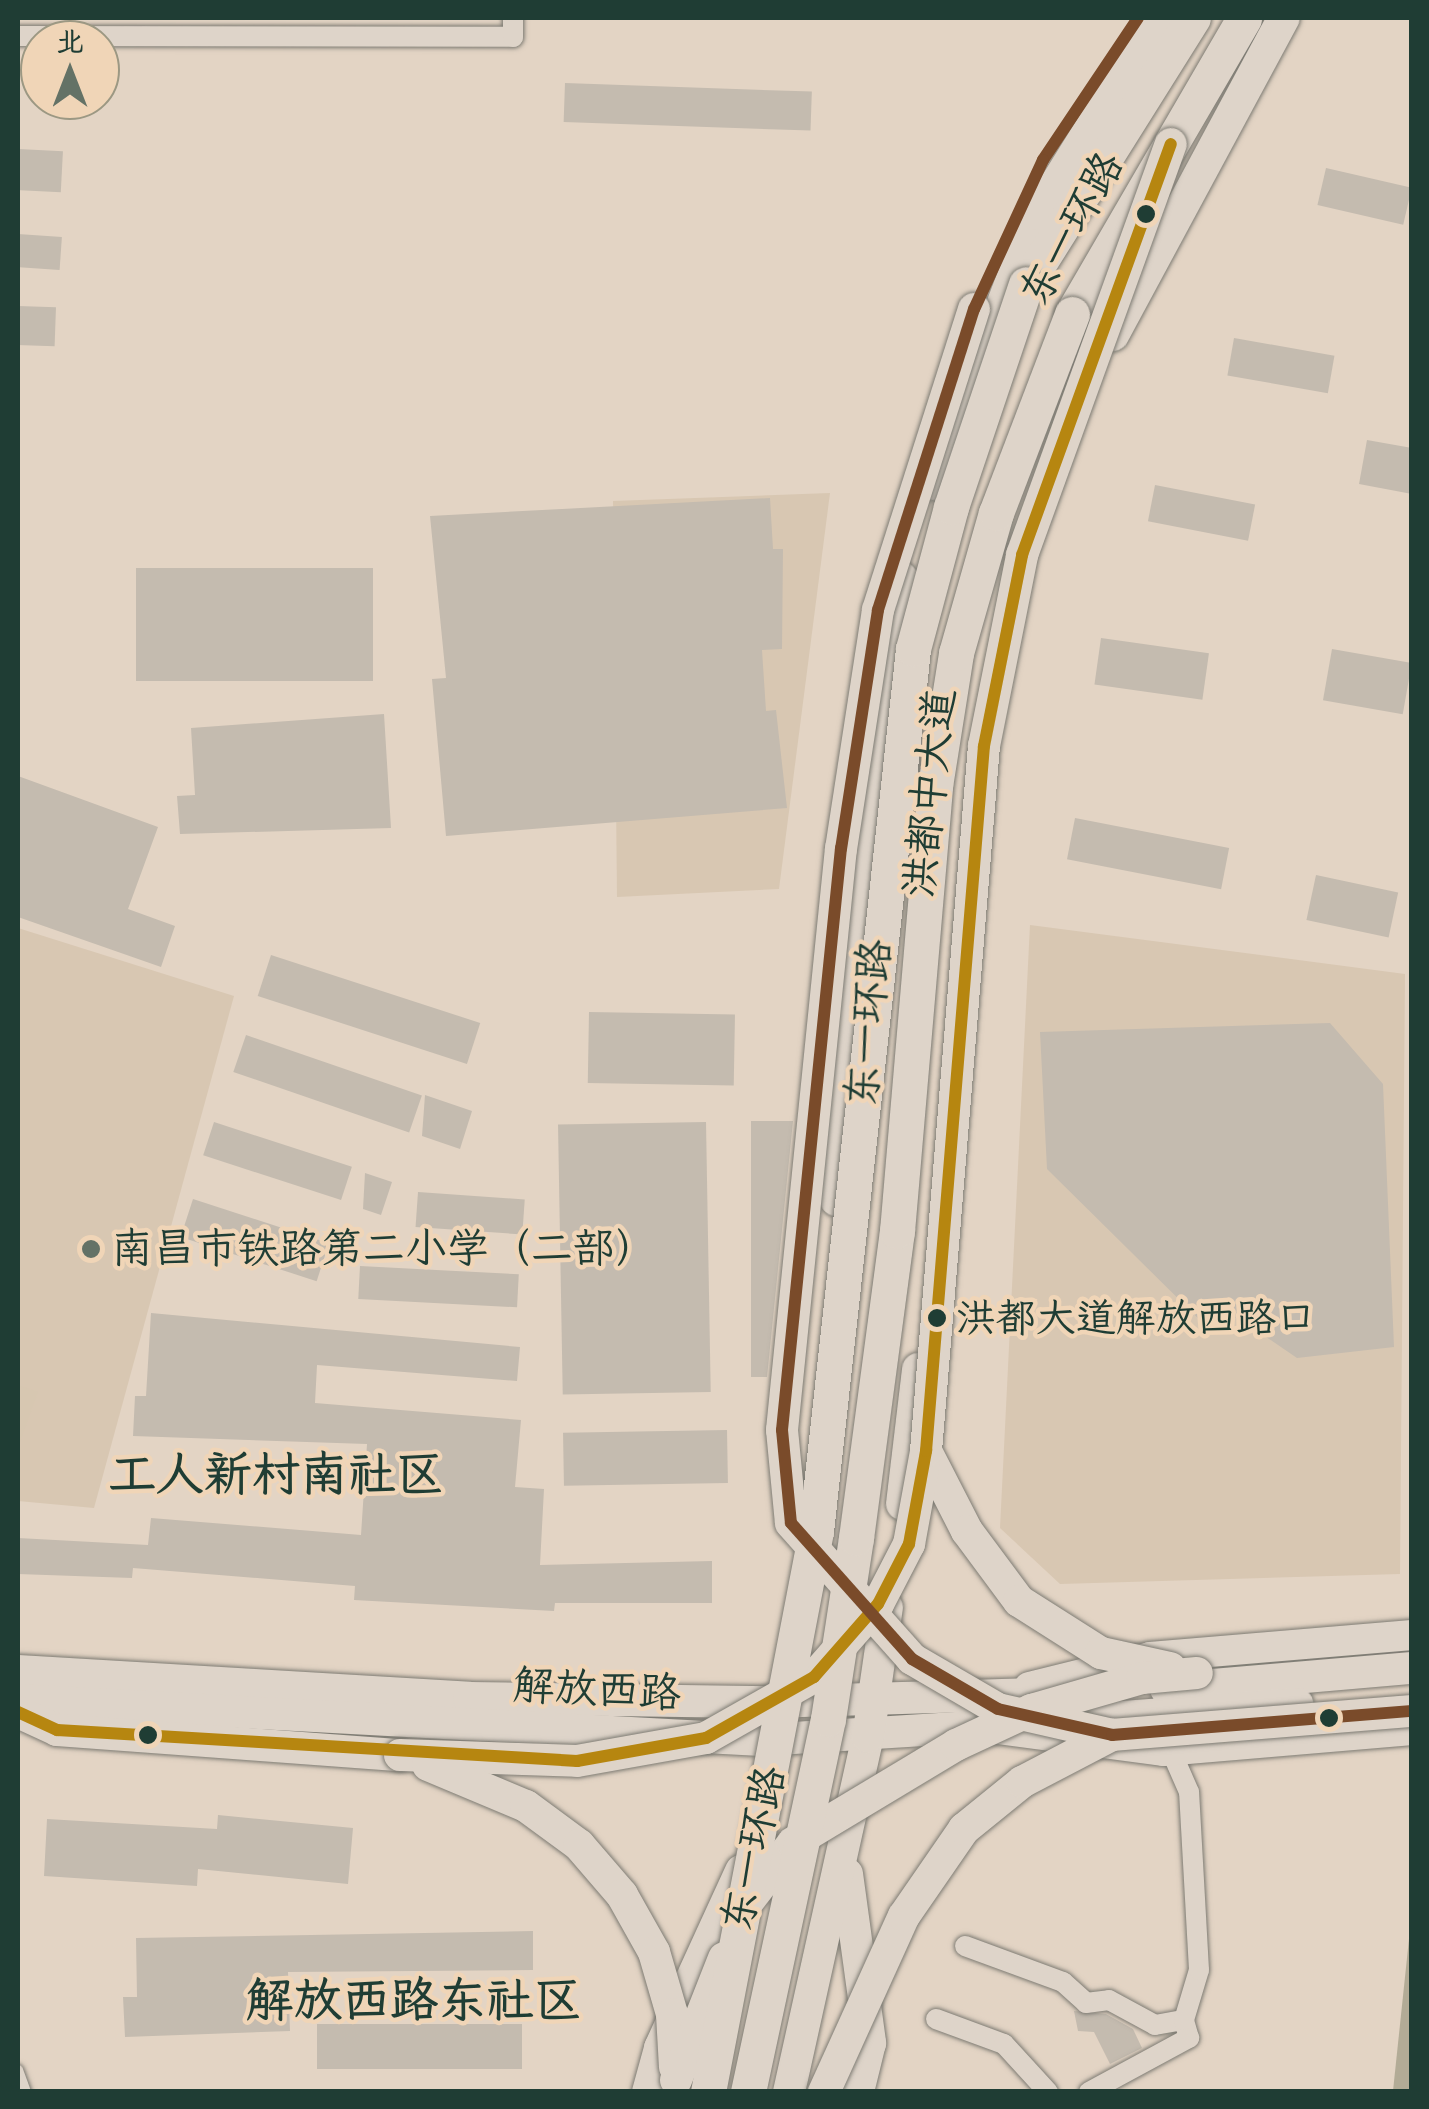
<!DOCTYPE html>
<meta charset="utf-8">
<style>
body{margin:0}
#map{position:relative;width:1429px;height:2109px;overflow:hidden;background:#e3d4c4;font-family:Caveat,"LXGW WenKai TC",sans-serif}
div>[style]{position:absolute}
.built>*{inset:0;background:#d8c7b2}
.green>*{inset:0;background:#d7c7b1}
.water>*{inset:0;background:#b2ab96}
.building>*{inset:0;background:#c4bbaf;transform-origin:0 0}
.roads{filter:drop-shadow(0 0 2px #7d7b73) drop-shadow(0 0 2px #7d7b73)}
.service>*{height:10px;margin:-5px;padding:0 5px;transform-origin:5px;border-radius:5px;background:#ded4c9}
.minor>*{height:20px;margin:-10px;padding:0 10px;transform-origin:10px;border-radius:10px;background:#ded4c9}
.secondary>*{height:30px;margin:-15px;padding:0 15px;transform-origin:15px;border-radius:15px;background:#ded4c9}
.primary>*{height:32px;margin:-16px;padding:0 16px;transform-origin:16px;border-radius:16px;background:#ded4c9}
.trunk>*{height:35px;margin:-17.5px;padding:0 17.5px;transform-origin:17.5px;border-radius:17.5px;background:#ded4c9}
.bridges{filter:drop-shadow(0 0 2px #7d7b73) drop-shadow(0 0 2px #7d7b73)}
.primary-bridge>*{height:32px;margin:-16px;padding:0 16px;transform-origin:16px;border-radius:16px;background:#ded4c9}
.trunk-bridge>*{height:35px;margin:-17.5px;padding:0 17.5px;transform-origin:17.5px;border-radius:17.5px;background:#ded4c9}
.bus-1>*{height:12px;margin:-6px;padding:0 6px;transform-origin:6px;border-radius:6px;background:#b68610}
.bus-2>*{height:12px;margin:-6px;padding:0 6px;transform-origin:6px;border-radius:6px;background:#7a4b2a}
.dots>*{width:28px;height:28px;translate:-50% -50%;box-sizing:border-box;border:5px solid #f0d5b7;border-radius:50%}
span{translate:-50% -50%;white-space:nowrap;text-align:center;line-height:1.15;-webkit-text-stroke:9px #f0d5b7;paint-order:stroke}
.bus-label{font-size:40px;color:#1f3d34}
.left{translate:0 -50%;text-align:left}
.street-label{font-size:42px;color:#1f3d34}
.poi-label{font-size:42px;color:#1f3d34}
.quarter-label{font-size:48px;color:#1f3d34;font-weight:700}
.frame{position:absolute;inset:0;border:20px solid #1f3d34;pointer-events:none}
.north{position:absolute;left:20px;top:20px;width:100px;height:100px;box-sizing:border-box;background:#f0d5b7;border:2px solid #9c9883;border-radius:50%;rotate:0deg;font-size:28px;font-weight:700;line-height:40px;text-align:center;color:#1f3d34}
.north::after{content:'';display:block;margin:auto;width:35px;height:45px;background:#647266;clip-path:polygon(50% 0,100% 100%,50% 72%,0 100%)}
</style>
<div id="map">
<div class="built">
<i style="clip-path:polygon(830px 493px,779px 889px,617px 897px,613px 501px)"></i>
<i style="clip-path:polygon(1030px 925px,1405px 974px,1400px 1574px,1060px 1584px,1000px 1528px)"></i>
<i style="clip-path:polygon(18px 928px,234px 996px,94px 1508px,18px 1501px)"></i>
</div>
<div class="green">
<i style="clip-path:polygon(18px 1385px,38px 1392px,18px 1448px)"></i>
</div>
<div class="water">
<i style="clip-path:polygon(1411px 1920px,1411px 2091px,1393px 2091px)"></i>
</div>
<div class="building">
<i style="left:565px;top:83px;width:247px;height:39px;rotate:2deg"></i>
<i style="left:18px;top:149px;width:45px;height:41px;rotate:3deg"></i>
<i style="left:1326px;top:168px;width:88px;height:38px;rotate:13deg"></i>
<i style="left:18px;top:234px;width:44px;height:33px;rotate:4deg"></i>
<i style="left:18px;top:306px;width:38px;height:39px;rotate:2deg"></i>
<i style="left:1234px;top:338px;width:102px;height:38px;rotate:10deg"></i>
<i style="clip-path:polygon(1367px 440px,1412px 448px,1412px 494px,1359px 484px)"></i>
<i style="left:1155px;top:485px;width:102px;height:37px;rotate:11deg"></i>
<i style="clip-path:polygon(770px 498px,773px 549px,783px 549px,782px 649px,762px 650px,766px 711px,776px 710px,787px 808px,446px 836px,432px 679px,446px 678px,430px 516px)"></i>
<i style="left:373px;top:568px;width:113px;height:237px;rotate:90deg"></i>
<i style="left:1101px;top:638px;width:109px;height:47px;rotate:8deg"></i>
<i style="left:1332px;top:649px;width:81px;height:52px;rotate:10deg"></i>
<i style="clip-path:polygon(384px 714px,391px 828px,180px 834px,177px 796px,195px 795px,191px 728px)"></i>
<i style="clip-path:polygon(18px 776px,158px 827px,128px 909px,175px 926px,161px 967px,18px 917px)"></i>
<i style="left:1075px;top:818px;width:157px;height:42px;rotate:11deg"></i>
<i style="left:1316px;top:875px;width:84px;height:46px;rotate:12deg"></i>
<i style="left:271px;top:955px;width:220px;height:43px;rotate:18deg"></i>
<i style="left:589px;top:1012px;width:146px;height:71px;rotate:1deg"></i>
<i style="clip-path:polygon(1330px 1023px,1383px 1084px,1394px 1347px,1297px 1358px,1237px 1317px,1211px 1331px,1047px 1169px,1040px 1032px)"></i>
<i style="left:246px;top:1035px;width:186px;height:39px;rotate:19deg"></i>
<i style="clip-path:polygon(425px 1095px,472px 1111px,460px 1149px,422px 1136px)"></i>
<i style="clip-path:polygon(751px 1121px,793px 1121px,767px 1377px,751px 1377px)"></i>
<i style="left:214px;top:1122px;width:145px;height:35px;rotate:18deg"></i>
<i style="left:706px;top:1122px;width:270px;height:148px;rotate:89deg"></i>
<i style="clip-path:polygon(365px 1173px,392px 1182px,381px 1215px,363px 1209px)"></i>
<i style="left:418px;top:1192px;width:107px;height:35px;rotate:4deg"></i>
<i style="left:193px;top:1199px;width:143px;height:40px;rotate:18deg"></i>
<i style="left:360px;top:1266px;width:159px;height:33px;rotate:3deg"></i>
<i style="clip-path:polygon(151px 1313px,520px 1347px,517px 1381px,317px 1365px,315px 1403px,521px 1420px,515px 1487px,544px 1489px,540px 1565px,712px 1561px,712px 1603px,555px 1603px,554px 1611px,354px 1600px,355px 1586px,133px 1568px,132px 1578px,18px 1574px,18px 1538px,148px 1545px,151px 1518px,361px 1535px,367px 1444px,133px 1436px,135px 1396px,146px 1396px)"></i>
<i style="left:727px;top:1430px;width:53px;height:164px;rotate:89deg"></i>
<i style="clip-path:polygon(218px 1815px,353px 1828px,348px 1884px,198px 1869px,197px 1886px,44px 1876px,47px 1819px,217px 1829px)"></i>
<i style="clip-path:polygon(533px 1931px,533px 1970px,288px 1972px,290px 2031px,125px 2037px,123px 1997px,137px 1997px,136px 1938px)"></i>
<i style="clip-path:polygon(1074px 2011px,1106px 2014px,1133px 2029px,1142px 2048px,1110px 2064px,1094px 2032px,1078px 2031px)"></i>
<i style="left:317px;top:2024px;width:205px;height:45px"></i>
</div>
<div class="roads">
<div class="service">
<i style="left:18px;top:2070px;width:23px;rotate:70deg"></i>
</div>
<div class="minor">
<i style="left:18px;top:36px;width:495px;rotate:0.1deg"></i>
<i style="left:513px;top:37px;width:19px;rotate:-90deg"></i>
<i style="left:965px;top:1946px;width:104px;rotate:20.2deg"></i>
<i style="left:1063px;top:1982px;width:31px;rotate:42deg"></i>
<i style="left:1086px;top:2003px;width:23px;rotate:-7deg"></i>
<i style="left:1109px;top:2000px;width:52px;rotate:28.5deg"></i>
<i style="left:1155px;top:2025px;width:29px;rotate:-10deg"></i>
<i style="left:936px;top:2019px;width:72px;rotate:20.2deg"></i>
<i style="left:1004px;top:2044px;width:65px;rotate:47.5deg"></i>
<i style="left:1089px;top:2092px;width:114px;rotate:-28.4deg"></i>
<i style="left:1189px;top:2038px;width:19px;rotate:-106deg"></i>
<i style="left:1184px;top:2020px;width:52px;rotate:-73.3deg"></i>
<i style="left:1199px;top:1970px;width:178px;rotate:-93.2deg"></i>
<i style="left:1189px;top:1792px;width:45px;rotate:-113.7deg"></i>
</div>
<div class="secondary">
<i style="left:1029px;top:1687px;width:125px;rotate:-13.9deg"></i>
<i style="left:1150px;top:1657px;width:263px;rotate:-4.8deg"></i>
<i style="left:982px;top:1727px;width:184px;rotate:7.5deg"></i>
<i style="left:1164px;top:1751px;width:249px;rotate:-4.8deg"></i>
</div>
<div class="primary">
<i style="left:1113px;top:335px;width:360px;rotate:-61.7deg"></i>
<i style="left:933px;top:484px;width:289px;rotate:-68.9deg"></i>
<i style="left:1037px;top:214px;width:231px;rotate:-58.1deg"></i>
<i style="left:836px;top:1200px;width:448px;rotate:-85deg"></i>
<i style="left:875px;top:754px;width:178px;rotate:-81.3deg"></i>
<i style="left:902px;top:1504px;width:136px;rotate:-83.2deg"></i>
<i style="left:18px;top:1671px;width:452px;rotate:3.4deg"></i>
<i style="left:469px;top:1698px;width:300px;rotate:0.8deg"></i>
<i style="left:769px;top:1702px;width:298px;rotate:-1.7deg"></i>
<i style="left:1166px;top:1689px;width:247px;rotate:-4.9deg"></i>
<i style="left:18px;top:1700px;width:744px;rotate:3.08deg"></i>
<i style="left:761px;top:1740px;width:232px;rotate:-3.5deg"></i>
<i style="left:18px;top:1712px;width:43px;rotate:24.8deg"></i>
<i style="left:57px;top:1730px;width:344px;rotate:4.2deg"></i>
<i style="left:1067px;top:1721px;width:231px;rotate:-4.2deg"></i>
<i style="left:847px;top:1874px;width:171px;rotate:82.2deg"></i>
<i style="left:870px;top:2043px;width:50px;rotate:103.8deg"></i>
<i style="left:648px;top:2092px;width:46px;rotate:-74.7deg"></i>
<i style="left:660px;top:2048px;width:195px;rotate:-65.4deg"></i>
<i style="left:789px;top:2092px;width:364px;rotate:-77.5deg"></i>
<i style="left:868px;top:1737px;width:131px;rotate:-81.7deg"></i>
</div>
<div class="trunk">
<i style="left:1026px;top:284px;width:314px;rotate:-57.9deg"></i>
<i style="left:1072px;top:314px;width:342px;rotate:-59.8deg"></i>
</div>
</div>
<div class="bridges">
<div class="primary-bridge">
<i style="left:974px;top:309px;width:316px;rotate:107.7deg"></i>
<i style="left:878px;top:610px;width:241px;rotate:98.8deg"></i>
<i style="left:841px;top:848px;width:585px;rotate:95.79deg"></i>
<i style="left:782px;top:1430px;width:93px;rotate:84.5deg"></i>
<i style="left:791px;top:1523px;width:182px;rotate:48.3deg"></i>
<i style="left:912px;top:1659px;width:99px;rotate:30.2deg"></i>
<i style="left:998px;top:1709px;width:117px;rotate:12.8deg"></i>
<i style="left:1112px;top:1735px;width:301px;rotate:-4.6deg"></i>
<i style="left:926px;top:1451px;width:90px;rotate:62.9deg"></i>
<i style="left:967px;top:1531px;width:87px;rotate:53.4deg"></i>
<i style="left:1019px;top:1601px;width:97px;rotate:32.4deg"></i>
<i style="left:1101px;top:1653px;width:71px;rotate:12.3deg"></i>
<i style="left:400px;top:1755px;width:177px;rotate:1.9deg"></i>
<i style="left:577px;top:1761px;width:131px;rotate:-10.1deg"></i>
<i style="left:706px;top:1738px;width:124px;rotate:-29.5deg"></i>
<i style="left:814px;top:1677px;width:97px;rotate:-48.8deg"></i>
<i style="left:878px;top:1604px;width:68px;rotate:-62.7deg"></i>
<i style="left:909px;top:1544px;width:95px;rotate:-79.6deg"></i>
<i style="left:926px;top:1451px;width:707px;rotate:-85.3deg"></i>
<i style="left:984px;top:746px;width:195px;rotate:-78.7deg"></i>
<i style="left:1022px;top:555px;width:437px;rotate:-70.1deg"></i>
<i style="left:428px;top:1765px;width:106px;rotate:22.7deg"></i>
<i style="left:526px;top:1806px;width:66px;rotate:36.3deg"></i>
<i style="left:579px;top:1845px;width:66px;rotate:49.3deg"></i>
<i style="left:622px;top:1895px;width:65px;rotate:60.7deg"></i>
<i style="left:654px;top:1952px;width:65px;rotate:73.8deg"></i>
<i style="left:672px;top:2014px;width:53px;rotate:86.8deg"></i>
<i style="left:743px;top:1908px;width:82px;rotate:-52.4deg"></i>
<i style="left:793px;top:1843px;width:190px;rotate:-31deg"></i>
<i style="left:956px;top:1745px;width:83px;rotate:-25deg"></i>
<i style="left:1031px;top:1710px;width:116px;rotate:-16.1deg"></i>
<i style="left:1142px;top:1678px;width:55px;rotate:-5.2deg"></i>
<i style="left:676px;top:2080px;width:131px;rotate:-68.5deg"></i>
<i style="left:824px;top:2092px;width:193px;rotate:-65.6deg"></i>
<i style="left:904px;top:1916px;width:106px;rotate:-55.4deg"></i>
<i style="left:964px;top:1829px;width:75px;rotate:-39deg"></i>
<i style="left:1022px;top:1782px;width:102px;rotate:-27.6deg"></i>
</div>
<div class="trunk-bridge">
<i style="left:708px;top:2092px;width:571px;rotate:-79.1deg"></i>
<i style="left:816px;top:1531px;width:887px;rotate:-83.72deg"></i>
<i style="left:913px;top:649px;width:147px;rotate:-75deg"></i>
<i style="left:951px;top:507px;width:235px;rotate:-71.4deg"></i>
<i style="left:748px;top:2092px;width:381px;rotate:-77.9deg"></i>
<i style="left:828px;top:1719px;width:183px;rotate:-81.2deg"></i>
<i style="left:856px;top:1538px;width:310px;rotate:-82.4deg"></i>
<i style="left:897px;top:1231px;width:447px;rotate:-85.1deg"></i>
<i style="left:935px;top:786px;width:135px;rotate:-81deg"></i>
<i style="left:956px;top:653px;width:146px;rotate:-74.1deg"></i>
<i style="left:996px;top:513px;width:213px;rotate:-69.1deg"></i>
</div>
</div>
<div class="bus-1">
<i style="left:18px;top:1712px;width:43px;rotate:24.8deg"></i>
<i style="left:57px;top:1730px;width:521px;rotate:3.41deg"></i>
<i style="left:577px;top:1761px;width:131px;rotate:-10.1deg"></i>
<i style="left:706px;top:1738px;width:124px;rotate:-29.5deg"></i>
<i style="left:814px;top:1677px;width:97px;rotate:-48.8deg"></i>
<i style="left:878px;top:1604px;width:68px;rotate:-62.7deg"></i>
<i style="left:909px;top:1544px;width:95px;rotate:-79.6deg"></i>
<i style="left:926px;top:1451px;width:707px;rotate:-85.3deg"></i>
<i style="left:984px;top:746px;width:195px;rotate:-78.7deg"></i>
<i style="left:1022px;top:555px;width:437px;rotate:-70.1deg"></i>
</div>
<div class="bus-2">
<i style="left:1138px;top:18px;width:171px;rotate:123.8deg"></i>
<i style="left:1043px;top:160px;width:164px;rotate:114.8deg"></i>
<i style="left:974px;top:309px;width:316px;rotate:107.7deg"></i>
<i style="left:878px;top:610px;width:241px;rotate:98.8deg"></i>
<i style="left:841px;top:848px;width:585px;rotate:95.79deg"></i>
<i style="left:782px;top:1430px;width:93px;rotate:84.5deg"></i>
<i style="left:791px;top:1523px;width:182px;rotate:48.3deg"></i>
<i style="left:912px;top:1659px;width:99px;rotate:30.2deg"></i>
<i style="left:998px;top:1709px;width:117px;rotate:12.8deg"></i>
<i style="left:1112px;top:1735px;width:301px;rotate:-4.6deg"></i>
</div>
<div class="dots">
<i style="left:1146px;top:214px;background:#1f3d34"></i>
<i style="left:91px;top:1249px;background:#647266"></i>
<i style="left:937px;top:1318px;background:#1f3d34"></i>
<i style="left:1329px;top:1718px;background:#1f3d34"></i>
<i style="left:148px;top:1735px;background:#1f3d34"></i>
</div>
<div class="bus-label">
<span class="left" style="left:956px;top:1318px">洪都大道解放西路口</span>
</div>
<div class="street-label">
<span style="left:1072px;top:229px;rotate:-61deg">东一环路</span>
<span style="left:930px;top:793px;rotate:-84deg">洪都中大道</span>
<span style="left:869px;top:1023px;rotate:-85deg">东一环路</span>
<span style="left:597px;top:1690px;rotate:3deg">解放西路</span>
<span style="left:754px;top:1849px;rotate:-78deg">东一环路</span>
</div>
<div class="poi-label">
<span class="left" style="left:111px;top:1249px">南昌市铁路第二小学（二部）</span>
</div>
<div class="quarter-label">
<span style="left:276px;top:1475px">工人新村南社区</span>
<span style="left:414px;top:2001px">解放西路东社区</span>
</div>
<div class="frame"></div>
<div class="north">北</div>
</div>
